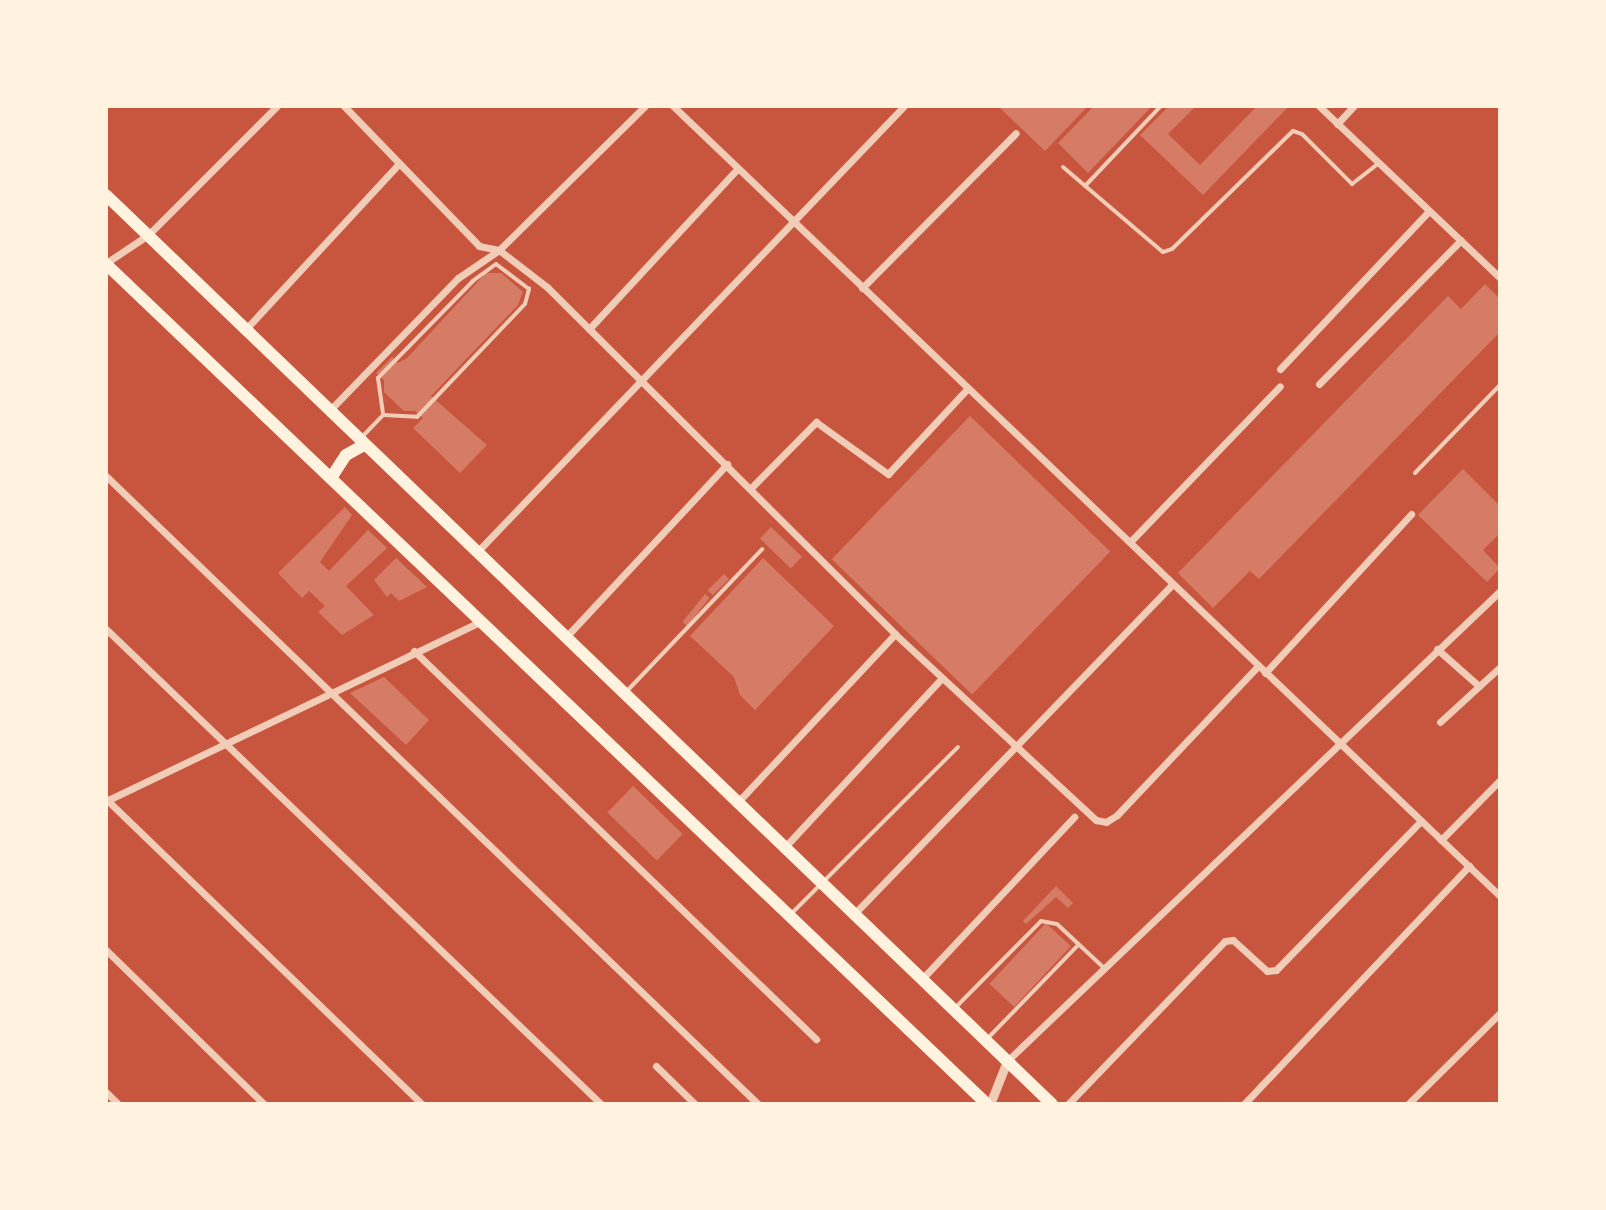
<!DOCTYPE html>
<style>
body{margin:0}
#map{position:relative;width:1606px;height:1210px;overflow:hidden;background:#c8553d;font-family:"Exo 2",sans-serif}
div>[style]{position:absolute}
.building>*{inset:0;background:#d67c66;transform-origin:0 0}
.service>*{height:4px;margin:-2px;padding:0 2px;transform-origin:2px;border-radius:2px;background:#f1ccb7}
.minor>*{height:7px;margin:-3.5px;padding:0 3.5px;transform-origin:3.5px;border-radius:3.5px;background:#f1ccb7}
.tertiary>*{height:9px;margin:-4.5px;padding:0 4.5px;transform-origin:4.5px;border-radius:4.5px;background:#f1ccb7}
.primary>*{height:12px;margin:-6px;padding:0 6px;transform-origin:6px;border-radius:6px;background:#fff3e0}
span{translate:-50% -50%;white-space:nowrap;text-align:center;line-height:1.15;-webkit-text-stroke:7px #fff3e0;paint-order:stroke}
.frame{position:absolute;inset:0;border:108px solid #fff3e0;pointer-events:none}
</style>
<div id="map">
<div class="building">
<i style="clip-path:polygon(998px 106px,1088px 106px,1045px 151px)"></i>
<i style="clip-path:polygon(1094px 106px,1152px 106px,1088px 173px,1058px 143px)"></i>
<i style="clip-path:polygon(1169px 106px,1196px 106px,1168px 134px,1200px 165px,1257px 106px,1289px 106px,1203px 195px,1140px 135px)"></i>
<i style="clip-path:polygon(486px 273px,501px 273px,523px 292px,518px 305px,431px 396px,487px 445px,460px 473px,413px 428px,423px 418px,415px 411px,404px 411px,384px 392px,384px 380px,376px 373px,392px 357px,398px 363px,407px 358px)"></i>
<i style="clip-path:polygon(1485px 284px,1500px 299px,1500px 332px,1259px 579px,1250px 571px,1213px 608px,1178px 573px,1448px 296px,1461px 309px)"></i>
<i style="left:970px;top:416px;width:195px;height:199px;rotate:44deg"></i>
<i style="clip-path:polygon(1463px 469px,1500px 506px,1500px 533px,1483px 550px,1500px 568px,1487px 582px,1418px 515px)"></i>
<i style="clip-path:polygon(345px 507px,352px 515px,320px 562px,329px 571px,368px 530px,387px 548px,346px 586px,374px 615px,342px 635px,318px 612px,325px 606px,309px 591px,302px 598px,278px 573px)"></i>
<i style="left:771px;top:527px;width:43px;height:16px;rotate:44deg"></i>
<i style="clip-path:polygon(396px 558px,427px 587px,399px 601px,391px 593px,387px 597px,374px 580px)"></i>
<i style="clip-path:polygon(763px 558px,834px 626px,755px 710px,740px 695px,734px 677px,690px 636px)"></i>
<i style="left:724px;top:574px;width:7px;height:23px;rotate:45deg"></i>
<i style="left:705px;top:594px;width:6px;height:36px;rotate:39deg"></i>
<i style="clip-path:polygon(384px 677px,429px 720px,406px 745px,350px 693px)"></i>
<i style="left:633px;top:786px;width:69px;height:37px;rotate:44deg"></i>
<i style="clip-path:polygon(1056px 886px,1073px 903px,1068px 908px,1056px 897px,1026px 924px,1023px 921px)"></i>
<i style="left:1046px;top:923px;width:34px;height:83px;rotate:43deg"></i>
</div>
<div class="service">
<i style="left:1063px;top:167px;width:131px;rotate:40.4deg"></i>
<i style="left:1163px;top:252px;width:9px;rotate:-18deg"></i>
<i style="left:1172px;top:249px;width:169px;rotate:-44.3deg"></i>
<i style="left:1293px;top:131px;width:9px;rotate:18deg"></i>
<i style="left:1302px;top:134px;width:71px;rotate:45deg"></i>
<i style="left:1352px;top:184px;width:34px;rotate:-38deg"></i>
<i style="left:1085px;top:186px;width:110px;rotate:-46.5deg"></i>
<i style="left:361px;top:438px;width:32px;rotate:-46deg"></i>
<i style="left:383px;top:415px;width:34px;rotate:3deg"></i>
<i style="left:417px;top:417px;width:156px;rotate:-46.3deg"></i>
<i style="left:525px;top:304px;width:16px;rotate:-75deg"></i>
<i style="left:529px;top:289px;width:41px;rotate:-142.9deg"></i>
<i style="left:496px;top:264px;width:29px;rotate:144deg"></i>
<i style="left:473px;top:281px;width:136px;rotate:134.4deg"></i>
<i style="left:378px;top:378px;width:37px;rotate:82deg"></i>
<i style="left:1415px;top:473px;width:122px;rotate:-46deg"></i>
<i style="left:627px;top:691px;width:196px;rotate:-46.4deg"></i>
<i style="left:791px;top:914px;width:236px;rotate:-45deg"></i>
<i style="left:955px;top:1008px;width:122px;rotate:-45.3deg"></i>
<i style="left:1041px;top:921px;width:16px;rotate:11deg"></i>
<i style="left:1057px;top:924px;width:63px;rotate:43.1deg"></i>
<i style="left:988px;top:1038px;width:129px;rotate:-45.9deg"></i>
</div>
<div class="minor">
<i style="left:344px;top:106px;width:194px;rotate:46deg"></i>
<i style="left:479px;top:246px;width:20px;rotate:11deg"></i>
<i style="left:499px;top:250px;width:61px;rotate:37.6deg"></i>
<i style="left:547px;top:287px;width:491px;rotate:44.9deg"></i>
<i style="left:895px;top:634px;width:274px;rotate:42.8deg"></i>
<i style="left:1096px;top:820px;width:10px;rotate:11deg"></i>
<i style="left:1106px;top:822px;width:13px;rotate:-32deg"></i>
<i style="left:1117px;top:815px;width:205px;rotate:-46.6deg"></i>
<i style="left:673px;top:106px;width:1144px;rotate:43.69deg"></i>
<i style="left:1319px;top:106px;width:250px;rotate:43.5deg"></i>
<i style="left:1337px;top:124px;width:25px;rotate:-47deg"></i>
<i style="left:106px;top:263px;width:50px;rotate:-33.7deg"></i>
<i style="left:148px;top:235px;width:182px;rotate:-45deg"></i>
<i style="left:862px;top:288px;width:218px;rotate:-45.2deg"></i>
<i style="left:589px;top:329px;width:219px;rotate:-47.2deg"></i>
<i style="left:244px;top:331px;width:225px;rotate:-47.2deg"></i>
<i style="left:1280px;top:369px;width:217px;rotate:-46.7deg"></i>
<i style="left:1319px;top:384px;width:202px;rotate:-45.4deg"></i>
<i style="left:329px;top:411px;width:185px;rotate:-45.9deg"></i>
<i style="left:458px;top:278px;width:50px;rotate:-34.3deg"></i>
<i style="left:499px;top:250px;width:205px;rotate:-44.6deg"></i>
<i style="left:106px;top:476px;width:905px;rotate:43.93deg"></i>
<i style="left:751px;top:488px;width:93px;rotate:-45.4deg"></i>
<i style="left:816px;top:422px;width:89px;rotate:35.8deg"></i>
<i style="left:888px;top:474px;width:116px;rotate:-47.1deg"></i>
<i style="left:1130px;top:542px;width:216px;rotate:-46.1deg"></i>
<i style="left:477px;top:552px;width:617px;rotate:-46.25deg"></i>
<i style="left:106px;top:629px;width:686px;rotate:43.82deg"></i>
<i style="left:565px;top:638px;width:238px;rotate:-47deg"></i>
<i style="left:1437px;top:649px;width:56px;rotate:41.4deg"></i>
<i style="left:414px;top:651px;width:559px;rotate:43.98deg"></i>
<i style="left:1265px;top:673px;width:216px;rotate:-47.4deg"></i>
<i style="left:1440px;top:722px;width:81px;rotate:-42.5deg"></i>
<i style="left:106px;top:799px;width:439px;rotate:44deg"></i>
<i style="left:106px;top:801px;width:416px;rotate:-25.6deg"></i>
<i style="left:736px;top:804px;width:233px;rotate:-46.9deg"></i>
<i style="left:1441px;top:840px;width:84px;rotate:-45.5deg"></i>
<i style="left:783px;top:849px;width:233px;rotate:-47.1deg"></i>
<i style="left:854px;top:914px;width:458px;rotate:-46deg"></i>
<i style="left:106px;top:950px;width:221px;rotate:44.3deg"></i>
<i style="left:921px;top:980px;width:224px;rotate:-46.8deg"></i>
<i style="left:1007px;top:1061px;width:681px;rotate:-43.63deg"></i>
<i style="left:656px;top:1066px;width:54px;rotate:44.3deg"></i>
<i style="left:106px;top:1092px;width:17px;rotate:45deg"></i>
<i style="left:1068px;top:1104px;width:226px;rotate:-46.1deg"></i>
<i style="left:1225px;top:941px;width:8px;rotate:-7deg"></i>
<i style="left:1233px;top:940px;width:46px;rotate:42.4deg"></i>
<i style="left:1267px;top:971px;width:9px;rotate:-6deg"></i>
<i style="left:1276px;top:970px;width:208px;rotate:-45.8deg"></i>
<i style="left:1244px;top:1104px;width:328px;rotate:-46.6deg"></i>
<i style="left:1408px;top:1104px;width:129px;rotate:-44.7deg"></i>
</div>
<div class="tertiary">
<i style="left:990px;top:1104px;width:46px;rotate:-68.4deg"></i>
</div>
<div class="primary">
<i style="left:106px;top:195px;width:1312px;rotate:43.86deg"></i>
<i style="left:106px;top:264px;width:1217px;rotate:43.64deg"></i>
<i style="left:331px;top:478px;width:27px;rotate:-57deg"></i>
<i style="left:346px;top:455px;width:21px;rotate:-29deg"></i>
</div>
<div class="frame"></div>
</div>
